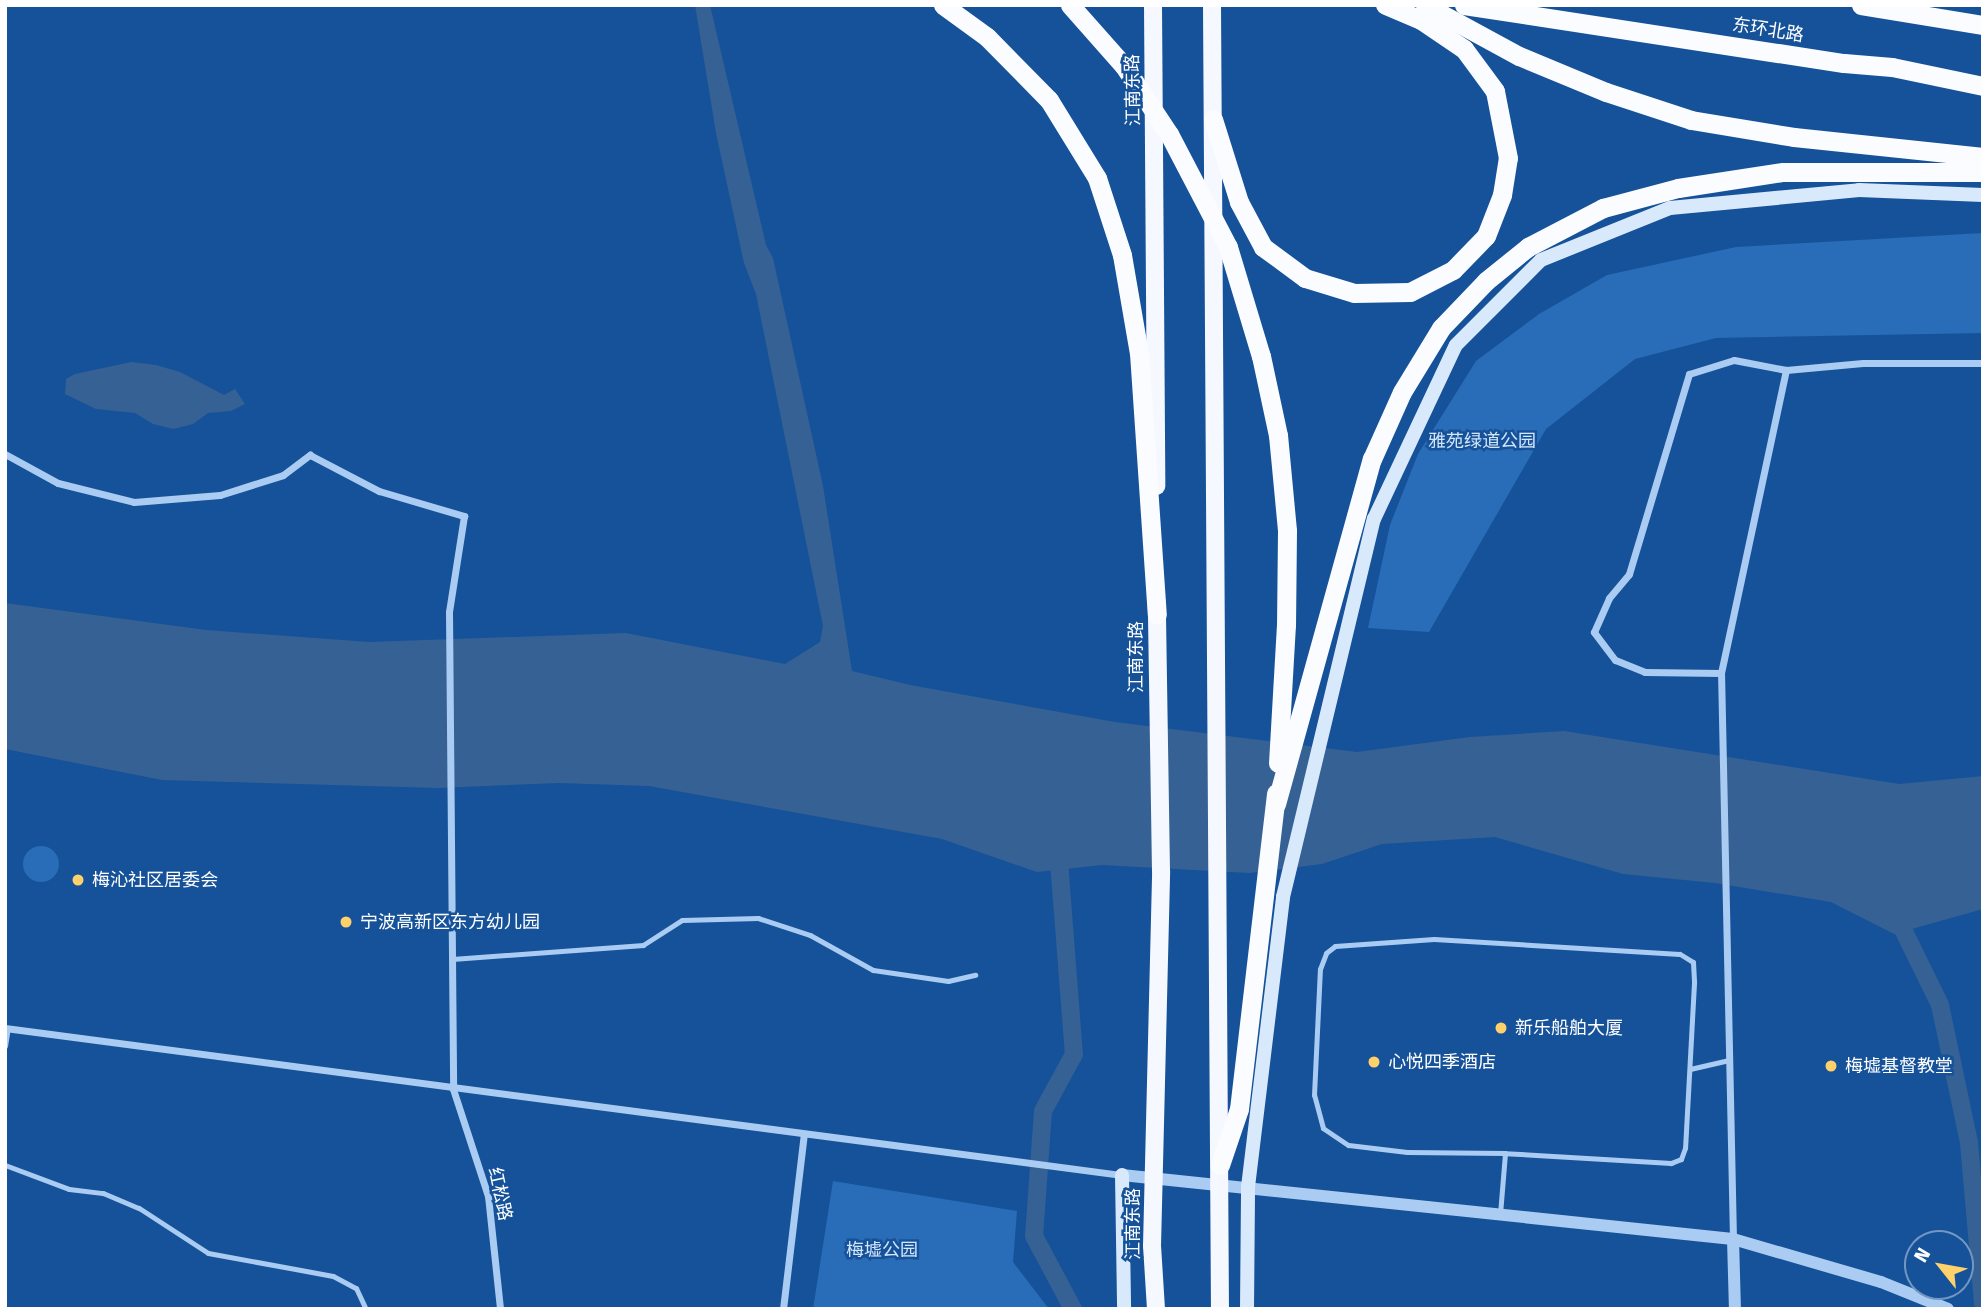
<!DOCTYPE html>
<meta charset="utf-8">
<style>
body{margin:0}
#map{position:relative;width:1988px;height:1314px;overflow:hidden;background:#165299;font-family:"Fira Sans","Noto Sans SC",sans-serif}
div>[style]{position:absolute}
.green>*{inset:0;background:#296cb7}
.round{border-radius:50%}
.water>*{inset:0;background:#366195}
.canal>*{height:18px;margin:-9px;padding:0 9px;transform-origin:9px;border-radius:9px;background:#366195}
.service>*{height:5px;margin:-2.5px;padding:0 2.5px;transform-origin:2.5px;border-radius:2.5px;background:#aaccf2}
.minor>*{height:7px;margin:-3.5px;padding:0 3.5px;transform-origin:3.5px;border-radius:3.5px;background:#aaccf2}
.tertiary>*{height:12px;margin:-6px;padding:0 6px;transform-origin:6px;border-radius:6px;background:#aaccf2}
.secondary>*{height:14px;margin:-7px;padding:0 7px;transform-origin:7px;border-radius:7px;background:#d9e9fc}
.primary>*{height:18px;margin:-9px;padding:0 9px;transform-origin:9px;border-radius:9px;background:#f5f9ff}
.trunk>*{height:19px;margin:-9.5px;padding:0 9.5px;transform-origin:9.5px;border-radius:9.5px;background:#fafcff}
.trunk-bridge>*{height:19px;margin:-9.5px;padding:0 9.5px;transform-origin:9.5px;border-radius:9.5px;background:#fafcff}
.dots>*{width:19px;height:19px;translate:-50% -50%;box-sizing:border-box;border:4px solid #165299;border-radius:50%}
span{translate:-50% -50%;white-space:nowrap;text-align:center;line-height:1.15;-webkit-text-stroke:5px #165299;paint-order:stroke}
.street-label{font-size:18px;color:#fff}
.park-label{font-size:18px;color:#d2e6fc}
.poi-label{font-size:18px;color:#fff}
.left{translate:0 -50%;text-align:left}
.frame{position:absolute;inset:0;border:7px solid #fff;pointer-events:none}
.north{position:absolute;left:1904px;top:1230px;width:70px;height:70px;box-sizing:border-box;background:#165299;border:2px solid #7397c2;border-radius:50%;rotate:301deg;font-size:19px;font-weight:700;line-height:28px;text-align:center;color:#fff}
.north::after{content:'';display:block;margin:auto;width:24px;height:32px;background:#ffd16b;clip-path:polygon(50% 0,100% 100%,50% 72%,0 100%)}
</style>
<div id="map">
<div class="green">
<i style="clip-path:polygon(1983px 233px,1983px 333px,1716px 338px,1635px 359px,1546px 429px,1429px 632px,1368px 628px,1390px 525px,1418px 454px,1476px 361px,1539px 314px,1607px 275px,1736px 247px)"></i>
<i class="round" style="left:23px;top:846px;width:36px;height:36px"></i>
<i style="clip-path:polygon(833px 1181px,1017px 1211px,1013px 1262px,1049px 1309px,813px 1309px)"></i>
</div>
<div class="water">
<i style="clip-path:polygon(695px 5px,710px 5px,766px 245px,773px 258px,823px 486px,852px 671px,910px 685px,1115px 722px,1357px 752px,1470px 737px,1564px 731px,1899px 784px,1983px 776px,1983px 909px,1894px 934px,1831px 902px,1715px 883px,1623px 874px,1495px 837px,1382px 844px,1322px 864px,1249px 873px,1102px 865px,1037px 872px,942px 839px,649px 786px,559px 783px,438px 788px,162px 780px,5px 749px,5px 603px,206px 630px,369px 642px,626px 633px,785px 664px,820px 642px,823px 626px,756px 294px,744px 263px,716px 133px)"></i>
<i style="clip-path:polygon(131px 362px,156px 365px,180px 372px,224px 395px,235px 389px,245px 404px,231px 411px,208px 413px,193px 424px,173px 429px,153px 424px,135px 413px,96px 409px,65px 394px,66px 379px,75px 374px)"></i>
</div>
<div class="canal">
<i style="left:1058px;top:848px;width:207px;rotate:85.6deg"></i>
<i style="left:1074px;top:1054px;width:65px;rotate:118.5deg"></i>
<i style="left:1043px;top:1111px;width:125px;rotate:94.1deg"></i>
<i style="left:1034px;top:1236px;width:83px;rotate:61.9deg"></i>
<i style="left:1894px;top:911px;width:105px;rotate:63.9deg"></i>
<i style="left:1940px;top:1005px;width:141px;rotate:78.1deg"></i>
<i style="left:1969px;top:1143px;width:161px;rotate:85deg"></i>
</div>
<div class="service">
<i style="left:1434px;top:939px;width:246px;rotate:3.5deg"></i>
<i style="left:1680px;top:954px;width:15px;rotate:32deg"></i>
<i style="left:1693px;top:962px;width:21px;rotate:87deg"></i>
<i style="left:1694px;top:983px;width:165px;rotate:93.1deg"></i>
<i style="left:1685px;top:1148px;width:12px;rotate:110deg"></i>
<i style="left:1681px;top:1159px;width:11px;rotate:158deg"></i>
<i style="left:1671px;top:1163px;width:166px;rotate:-176.6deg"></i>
<i style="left:1505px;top:1153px;width:98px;rotate:-179.4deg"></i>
<i style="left:1407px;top:1152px;width:59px;rotate:-173.2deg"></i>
<i style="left:1348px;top:1145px;width:30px;rotate:-146deg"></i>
<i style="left:1323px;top:1128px;width:34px;rotate:-105deg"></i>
<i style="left:1314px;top:1095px;width:126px;rotate:-87.3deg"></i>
<i style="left:1320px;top:969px;width:17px;rotate:-69deg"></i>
<i style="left:1326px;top:953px;width:11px;rotate:-38deg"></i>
<i style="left:1335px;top:946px;width:99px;rotate:-4deg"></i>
<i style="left:452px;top:959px;width:192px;rotate:-4.2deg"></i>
<i style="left:643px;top:945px;width:46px;rotate:-32.7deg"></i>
<i style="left:682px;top:920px;width:76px;rotate:-1.5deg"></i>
<i style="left:758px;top:918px;width:55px;rotate:18.1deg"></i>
<i style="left:810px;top:935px;width:72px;rotate:29.1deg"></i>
<i style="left:873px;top:970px;width:76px;rotate:8.3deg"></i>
<i style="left:948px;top:981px;width:28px;rotate:-13deg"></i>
<i style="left:5px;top:1046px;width:18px;rotate:-81deg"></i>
<i style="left:1690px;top:1069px;width:40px;rotate:-13deg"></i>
<i style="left:5px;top:1165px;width:68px;rotate:20.6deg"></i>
<i style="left:69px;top:1189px;width:34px;rotate:7deg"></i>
<i style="left:103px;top:1193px;width:39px;rotate:23deg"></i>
<i style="left:139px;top:1208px;width:82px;rotate:33.1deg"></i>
<i style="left:208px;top:1253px;width:127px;rotate:10.4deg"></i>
<i style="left:333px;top:1276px;width:26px;rotate:28deg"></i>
<i style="left:356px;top:1288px;width:23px;rotate:65deg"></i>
<i style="left:1500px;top:1214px;width:61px;rotate:-85.3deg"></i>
</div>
<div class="minor">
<i style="left:5px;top:454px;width:60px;rotate:28.7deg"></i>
<i style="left:58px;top:483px;width:78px;rotate:14deg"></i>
<i style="left:134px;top:502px;width:86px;rotate:-4.7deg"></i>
<i style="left:220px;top:495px;width:66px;rotate:-17.6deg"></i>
<i style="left:283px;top:475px;width:34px;rotate:-37deg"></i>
<i style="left:310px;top:455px;width:78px;rotate:27.6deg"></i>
<i style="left:379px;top:491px;width:89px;rotate:16.4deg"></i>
<i style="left:464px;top:516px;width:97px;rotate:98.9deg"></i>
<i style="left:449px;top:612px;width:477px;rotate:89.5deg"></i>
<i style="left:453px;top:1089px;width:113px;rotate:71.9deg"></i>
<i style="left:488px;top:1196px;width:114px;rotate:83.9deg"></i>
<i style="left:1721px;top:673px;width:76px;rotate:-179.2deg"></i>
<i style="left:1645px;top:672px;width:32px;rotate:-158deg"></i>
<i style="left:1615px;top:660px;width:35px;rotate:-127deg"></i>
<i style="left:1594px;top:632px;width:37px;rotate:-66deg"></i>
<i style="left:1609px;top:598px;width:31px;rotate:-50deg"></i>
<i style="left:1629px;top:574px;width:209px;rotate:-73.3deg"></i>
<i style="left:1689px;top:374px;width:47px;rotate:-17.3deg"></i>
<i style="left:1734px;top:360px;width:53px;rotate:10.9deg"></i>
<i style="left:5px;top:1028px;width:1127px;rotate:7.5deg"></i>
<i style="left:1733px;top:1239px;width:566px;rotate:-91.21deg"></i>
<i style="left:1721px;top:673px;width:310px;rotate:-77.9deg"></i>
<i style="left:1786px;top:370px;width:77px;rotate:-5.2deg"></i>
<i style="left:1863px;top:363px;width:120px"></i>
<i style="left:783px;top:1309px;width:176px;rotate:-83.2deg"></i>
</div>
<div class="tertiary">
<i style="left:1122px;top:1175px;width:614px;rotate:5.98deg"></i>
<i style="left:1733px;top:1239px;width:154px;rotate:16.2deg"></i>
<i style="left:1881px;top:1282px;width:72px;rotate:21.9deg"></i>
<i style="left:1733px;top:1239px;width:70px;rotate:88.4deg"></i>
</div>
<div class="secondary">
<i style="left:1122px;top:1175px;width:134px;rotate:89.1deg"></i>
<i style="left:1247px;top:1309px;width:122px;rotate:-89.5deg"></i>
<i style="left:1248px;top:1187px;width:292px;rotate:-83.1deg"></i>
<i style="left:1283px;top:897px;width:389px;rotate:-76.5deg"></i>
<i style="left:1374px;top:519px;width:192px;rotate:-64.8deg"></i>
<i style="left:1456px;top:345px;width:120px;rotate:-45deg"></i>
<i style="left:1541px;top:260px;width:139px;rotate:-22deg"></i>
<i style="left:1670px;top:208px;width:190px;rotate:-5.4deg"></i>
<i style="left:1859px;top:190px;width:124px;rotate:2.3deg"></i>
</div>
<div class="primary">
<i style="left:1153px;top:5px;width:481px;rotate:89.6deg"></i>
<i style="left:1212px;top:5px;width:1304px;rotate:89.65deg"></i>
<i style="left:1156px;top:1309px;width:63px;rotate:-93.6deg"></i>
<i style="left:1152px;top:1246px;width:375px;rotate:-88.6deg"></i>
<i style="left:1161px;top:871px;width:269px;rotate:-90.9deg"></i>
</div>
<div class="trunk">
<i style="left:943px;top:5px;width:54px;rotate:36deg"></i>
<i style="left:987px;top:37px;width:88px;rotate:45.5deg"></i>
<i style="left:1049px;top:100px;width:92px;rotate:58.4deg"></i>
<i style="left:1097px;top:178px;width:81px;rotate:72deg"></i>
<i style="left:1122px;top:255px;width:99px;rotate:80.2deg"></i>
<i style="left:1139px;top:353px;width:262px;rotate:86.1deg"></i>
<i style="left:1425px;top:5px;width:107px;rotate:28.5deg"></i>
<i style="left:1519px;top:56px;width:94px;rotate:22.5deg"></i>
<i style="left:1606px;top:92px;width:89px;rotate:18.2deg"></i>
<i style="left:1691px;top:120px;width:104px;rotate:9.4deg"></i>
<i style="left:1794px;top:137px;width:190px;rotate:6deg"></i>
<i style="left:1464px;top:5px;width:384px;rotate:8.7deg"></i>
<i style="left:1844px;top:63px;width:48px;rotate:4.8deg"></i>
<i style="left:1892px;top:67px;width:93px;rotate:11.8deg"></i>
<i style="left:1861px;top:5px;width:124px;rotate:9.3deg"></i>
<i style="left:1213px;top:119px;width:87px;rotate:72.6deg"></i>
<i style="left:1239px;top:202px;width:51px;rotate:61.9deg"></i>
<i style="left:1263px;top:247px;width:52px;rotate:36.4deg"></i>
<i style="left:1305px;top:278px;width:51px;rotate:17deg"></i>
<i style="left:1354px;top:293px;width:56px;rotate:-1deg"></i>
<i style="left:1410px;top:292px;width:48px;rotate:-27.1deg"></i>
<i style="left:1453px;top:270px;width:47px;rotate:-45.9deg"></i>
<i style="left:1486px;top:236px;width:44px;rotate:-68.7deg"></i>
<i style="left:1502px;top:195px;width:37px;rotate:-81deg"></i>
<i style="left:1508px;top:158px;width:68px;rotate:-101deg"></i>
<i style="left:1495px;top:91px;width:52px;rotate:-126.4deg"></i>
<i style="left:1464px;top:49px;width:52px;rotate:-146deg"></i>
<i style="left:1421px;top:20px;width:39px;rotate:-157deg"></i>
<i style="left:1278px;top:763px;width:138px;rotate:-86.7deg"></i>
<i style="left:1276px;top:804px;width:358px;rotate:-74.5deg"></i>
<i style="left:1372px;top:459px;width:73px;rotate:-65.9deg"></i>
<i style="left:1402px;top:392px;width:75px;rotate:-58.6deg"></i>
<i style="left:1441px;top:328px;width:65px;rotate:-46.2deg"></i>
<i style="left:1486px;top:281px;width:54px;rotate:-39deg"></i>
<i style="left:1528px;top:247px;width:85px;rotate:-27.5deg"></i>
<i style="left:1603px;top:208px;width:78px;rotate:-14.9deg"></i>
<i style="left:1678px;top:188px;width:106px;rotate:-8.7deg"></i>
<i style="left:1783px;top:172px;width:200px"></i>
<i style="left:1220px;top:1165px;width:59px;rotate:-71.3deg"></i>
<i style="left:1239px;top:1109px;width:318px;rotate:-83.3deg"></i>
</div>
<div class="trunk-bridge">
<i style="left:1070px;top:5px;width:81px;rotate:48.5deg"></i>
<i style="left:1124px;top:66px;width:82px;rotate:56.5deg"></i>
<i style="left:1169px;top:134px;width:127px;rotate:62.4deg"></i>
<i style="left:1228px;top:247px;width:114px;rotate:73.2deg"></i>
<i style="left:1261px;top:356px;width:81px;rotate:77.9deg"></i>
<i style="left:1278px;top:435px;width:96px;rotate:84.6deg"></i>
<i style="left:1287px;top:531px;width:94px;rotate:90.6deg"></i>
</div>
<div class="dots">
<i style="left:78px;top:880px;background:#ffd16b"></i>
<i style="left:346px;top:922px;background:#ffd16b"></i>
<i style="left:1501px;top:1028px;background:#ffd16b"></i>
<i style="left:1374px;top:1062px;background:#ffd16b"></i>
<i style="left:1831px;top:1066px;background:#ffd16b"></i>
</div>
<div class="street-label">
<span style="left:1768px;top:30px;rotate:9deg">东环北路</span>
<span style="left:1133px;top:90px;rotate:-91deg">江南东路</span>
<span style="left:1136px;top:657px;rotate:-90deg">江南东路</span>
<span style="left:500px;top:1194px;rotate:78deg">红松路</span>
<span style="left:1133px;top:1224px;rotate:-90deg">江南东路</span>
</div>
<div class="park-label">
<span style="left:1482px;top:441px">雅苑绿道公园</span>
<span style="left:882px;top:1250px">梅墟公园</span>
</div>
<div class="poi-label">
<span class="left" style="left:92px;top:880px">梅沁社区居委会</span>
<span class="left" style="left:360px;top:922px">宁波高新区东方幼儿园</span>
<span class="left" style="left:1515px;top:1028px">新乐船舶大厦</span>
<span class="left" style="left:1388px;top:1062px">心悦四季酒店</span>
<span class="left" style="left:1845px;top:1066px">梅墟基督教堂</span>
</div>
<div class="frame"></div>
<div class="north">N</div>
</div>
